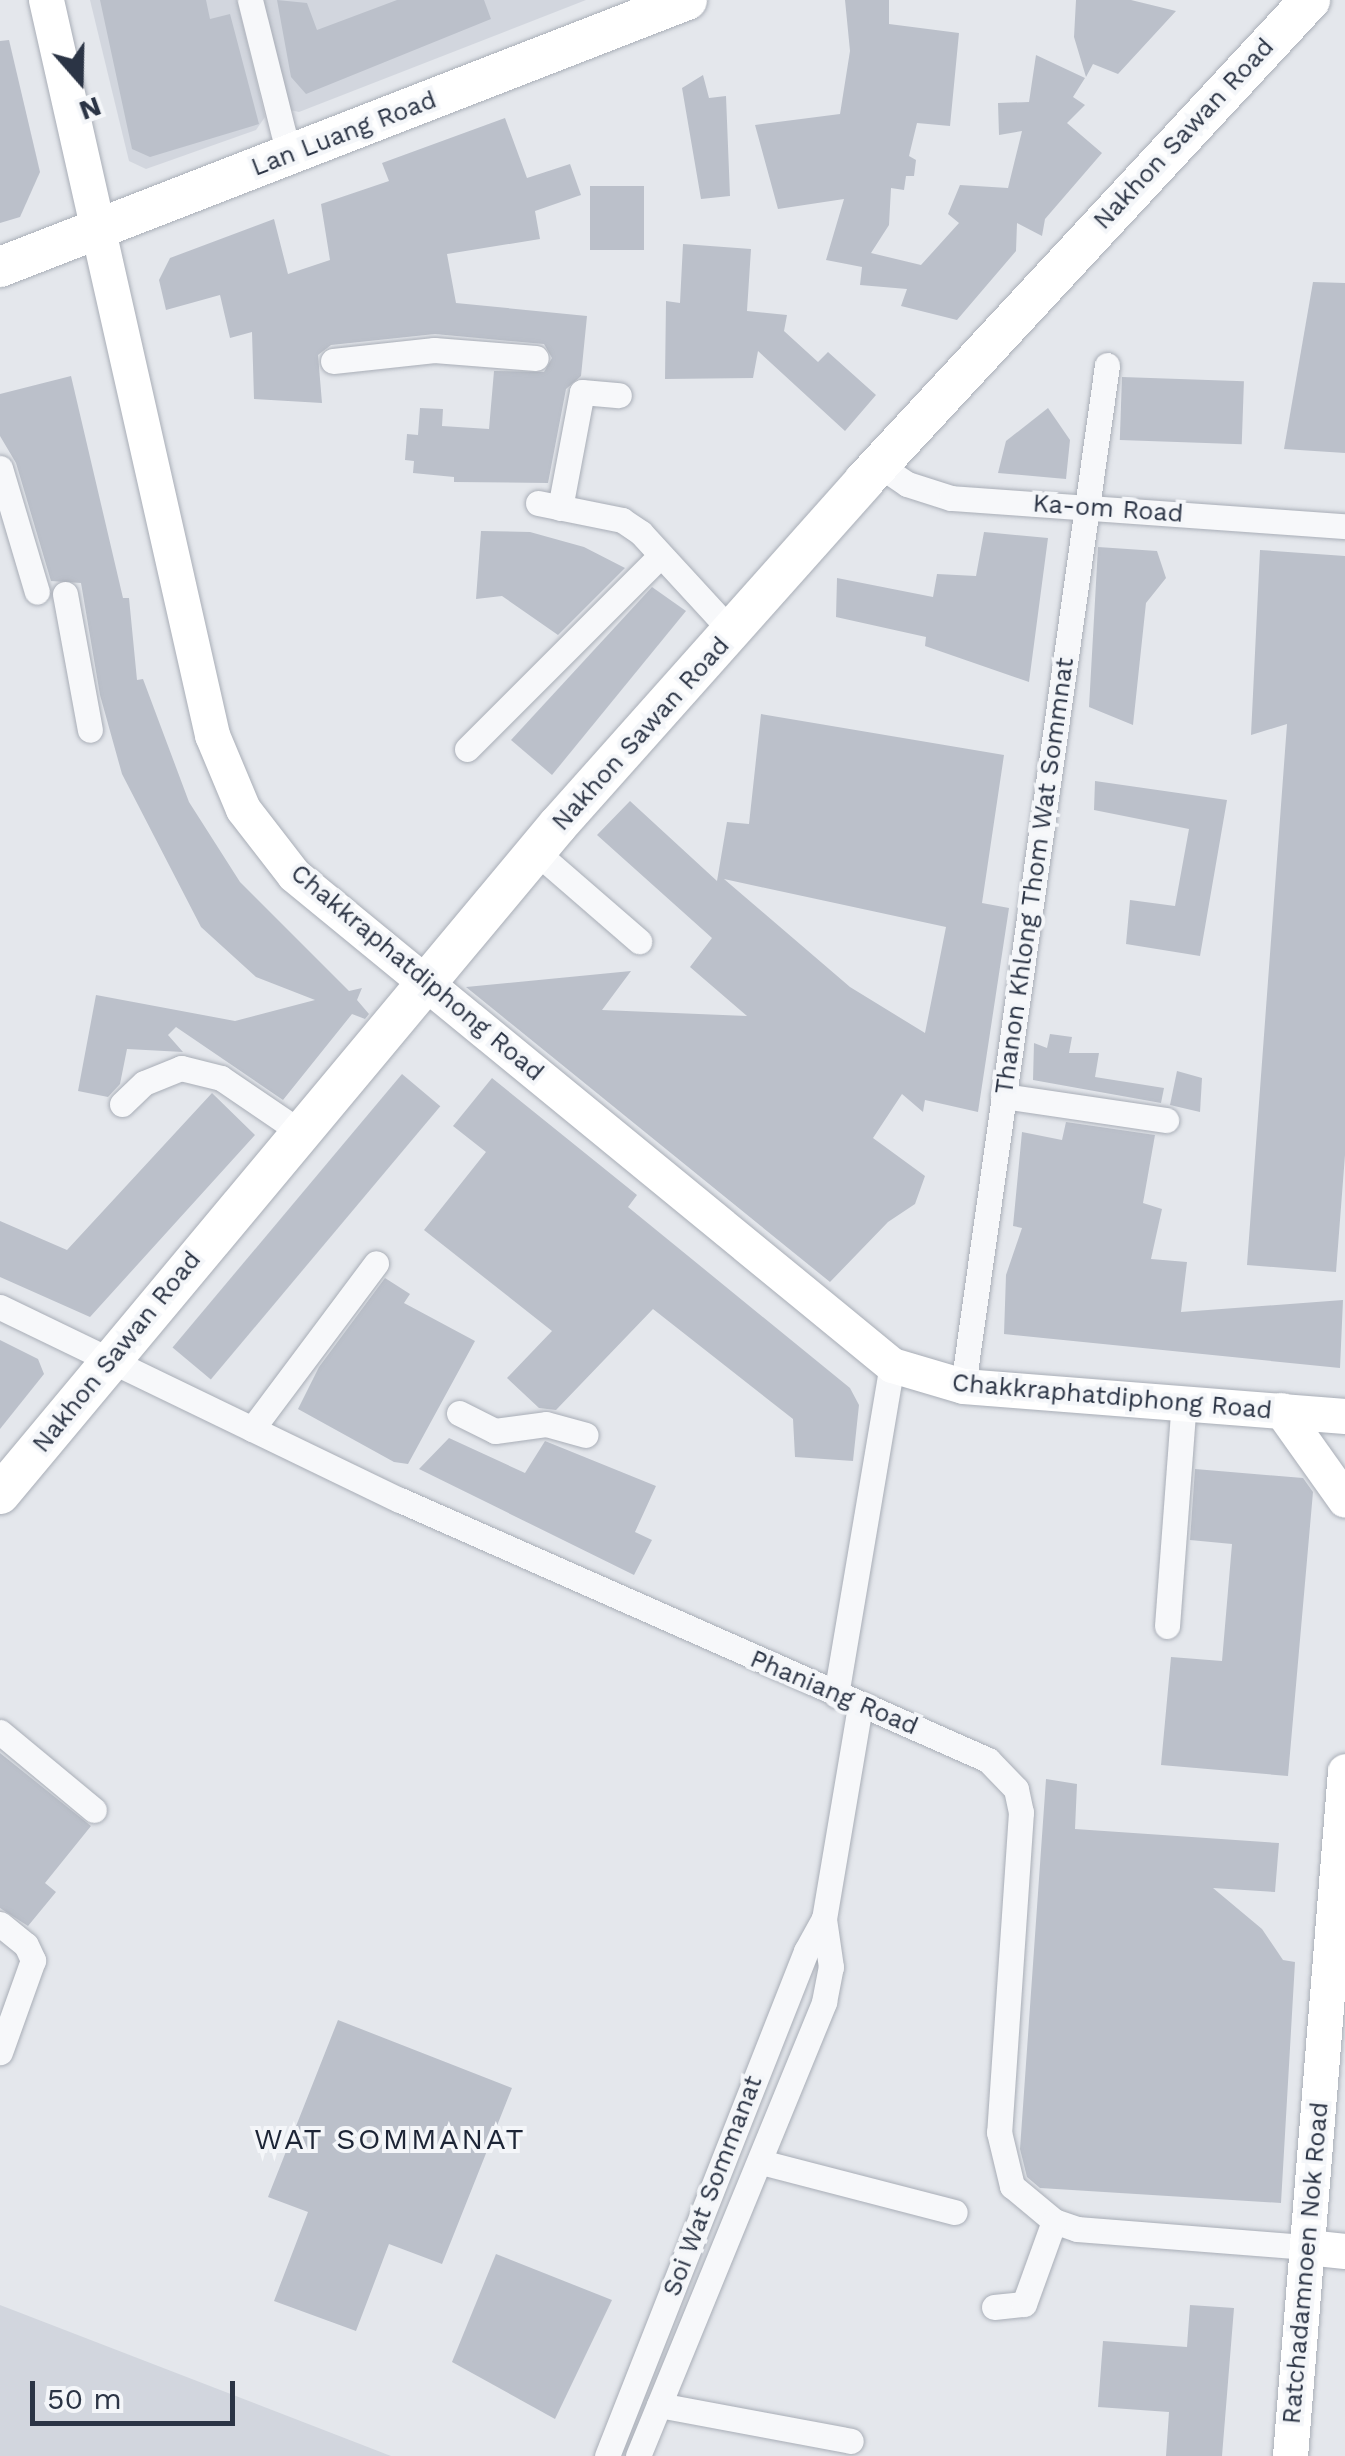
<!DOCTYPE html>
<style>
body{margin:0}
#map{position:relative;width:1345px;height:2456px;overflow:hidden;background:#e4e7ec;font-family:"Work Sans",sans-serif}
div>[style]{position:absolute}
.built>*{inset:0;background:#d2d6de}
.building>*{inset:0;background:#bbc0ca;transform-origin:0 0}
.roads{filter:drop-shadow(0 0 2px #a9aeb7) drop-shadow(0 0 2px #a9aeb7)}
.street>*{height:25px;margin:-12.5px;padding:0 12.5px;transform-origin:12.5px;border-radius:12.5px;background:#f7f8fa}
.secondary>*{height:35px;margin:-17.5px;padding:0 17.5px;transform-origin:17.5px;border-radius:17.5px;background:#fff}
.primary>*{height:40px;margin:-20px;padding:0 20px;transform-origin:20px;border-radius:20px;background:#fff}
span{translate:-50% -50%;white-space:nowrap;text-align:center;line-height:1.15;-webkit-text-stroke:8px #f4f6f9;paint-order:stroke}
.street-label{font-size:25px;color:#2b3445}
.quarter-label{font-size:30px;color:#1d2536;letter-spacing:2.5px}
.north{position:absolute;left:30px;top:30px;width:100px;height:100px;-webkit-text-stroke:8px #f4f6f9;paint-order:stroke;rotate:160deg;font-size:28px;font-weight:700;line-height:40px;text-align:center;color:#2b3445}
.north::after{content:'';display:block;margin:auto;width:35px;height:45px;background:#2b3445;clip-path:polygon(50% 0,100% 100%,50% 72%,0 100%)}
.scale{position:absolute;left:30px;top:2381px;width:205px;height:45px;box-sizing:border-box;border:5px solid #2b3445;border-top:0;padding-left:12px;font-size:30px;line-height:35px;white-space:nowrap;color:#2b3445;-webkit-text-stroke:8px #f4f6f9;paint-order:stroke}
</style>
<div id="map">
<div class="built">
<i style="clip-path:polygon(90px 0,237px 0,265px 117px,256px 130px,146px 169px,129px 161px)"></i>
<i style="clip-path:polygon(263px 0,586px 0,299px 112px,290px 110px)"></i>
<i style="clip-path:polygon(0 2305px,391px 2456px,0 2456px)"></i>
</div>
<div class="building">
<i style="clip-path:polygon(100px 0,206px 0,210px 19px,230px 14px,259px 124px,150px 157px,132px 149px)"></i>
<i style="clip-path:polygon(277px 0,307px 3px,317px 30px,397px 0,484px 0,491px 19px,306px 94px,291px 77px)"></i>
<i style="clip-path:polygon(845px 0,889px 0,889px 24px,959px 33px,950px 126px,917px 123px,909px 156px,916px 160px,914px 176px,906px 176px,904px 190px,891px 188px,889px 225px,871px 253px,921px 265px,959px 223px,948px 214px,960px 185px,1008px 188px,1022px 131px,999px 135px,998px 103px,1029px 102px,1036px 55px,1085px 78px,1073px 97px,1085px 105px,1067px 123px,1102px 153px,1045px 219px,1042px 236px,1017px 223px,1016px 251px,957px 320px,901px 306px,907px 289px,860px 285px,862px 267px,826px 260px,844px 199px,778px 209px,755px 125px,840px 114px,850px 51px)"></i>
<i style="clip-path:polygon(1076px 0,1131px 0,1176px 11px,1118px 74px,1093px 64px,1086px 77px,1074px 37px)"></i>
<i style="clip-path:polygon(9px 40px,40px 172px,20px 217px,0 223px,0 41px)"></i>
<i style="clip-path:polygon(703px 75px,709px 98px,726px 96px,730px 196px,701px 199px,682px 88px)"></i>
<i style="clip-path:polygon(505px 118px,527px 178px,570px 164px,581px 195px,535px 211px,540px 239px,447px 254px,456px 303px,587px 316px,581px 376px,566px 389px,548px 483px,454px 482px,454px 477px,413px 473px,414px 461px,405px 460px,407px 434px,418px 435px,420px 408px,443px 409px,442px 426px,489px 429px,494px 371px,544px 372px,552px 358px,544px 344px,435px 334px,331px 345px,318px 355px,322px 403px,254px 399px,252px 332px,230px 338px,220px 295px,166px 310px,159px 280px,170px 258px,274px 219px,288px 274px,330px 260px,321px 204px,389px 181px,382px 163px)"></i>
<i style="left:644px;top:186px;width:64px;height:54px;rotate:90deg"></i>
<i style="clip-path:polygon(683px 244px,751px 249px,747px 311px,787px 315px,784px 331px,818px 362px,828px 352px,876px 395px,845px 431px,758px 351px,753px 378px,665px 379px,666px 301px,680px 303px)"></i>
<i style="clip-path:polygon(1313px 282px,1345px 283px,1345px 453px,1284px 449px)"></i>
<i style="clip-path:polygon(71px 376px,123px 598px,129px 598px,137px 680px,143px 679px,189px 802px,240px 882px,349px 991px,362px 988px,357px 1000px,369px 1014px,365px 1019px,352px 1014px,283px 1100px,176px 1027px,168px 1035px,183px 1052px,127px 1049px,120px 1084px,108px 1097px,78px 1091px,96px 995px,235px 1021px,315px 1000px,256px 977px,201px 927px,122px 774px,100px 695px,81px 583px,51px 581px,16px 463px,0 436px,0 394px)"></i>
<i style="left:1122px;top:377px;width:122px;height:63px;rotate:2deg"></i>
<i style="clip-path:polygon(1048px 408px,1070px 440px,1066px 479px,998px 473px,1006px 441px)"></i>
<i style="clip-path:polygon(481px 531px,530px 532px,584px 547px,625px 568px,558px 635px,502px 596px,476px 599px)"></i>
<i style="clip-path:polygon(984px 532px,1048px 538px,1029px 682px,925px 646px,926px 637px,836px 617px,837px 578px,933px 597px,937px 574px,976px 576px)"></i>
<i style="clip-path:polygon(1098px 547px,1157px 551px,1166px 578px,1146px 603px,1133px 725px,1089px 707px)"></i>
<i style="clip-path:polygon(1260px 550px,1345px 556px,1345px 1155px,1336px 1272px,1247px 1265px,1287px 724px,1251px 735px)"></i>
<i style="clip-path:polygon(652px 587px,686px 611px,552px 775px,511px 740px)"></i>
<i style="clip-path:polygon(evenodd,761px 714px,1004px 755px,982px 903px,1009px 908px,978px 1112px,925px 1100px,923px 1112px,902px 1094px,873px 1138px,925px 1176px,915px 1204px,888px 1222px,830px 1282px,466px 987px,631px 971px,602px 1010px,747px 1016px,690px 967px,712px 938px,597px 835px,630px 801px,717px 881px,727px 822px,749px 824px,761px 714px,724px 879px,946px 927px,925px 1033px,850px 987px,724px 879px)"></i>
<i style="clip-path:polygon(1095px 781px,1227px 800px,1200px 956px,1126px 944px,1130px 900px,1175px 906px,1189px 829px,1094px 810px)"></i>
<i style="clip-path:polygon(1050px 1034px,1072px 1037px,1069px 1053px,1099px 1053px,1095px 1077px,1164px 1088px,1161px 1103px,1033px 1080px,1034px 1043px,1047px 1048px)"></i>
<i style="clip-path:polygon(1177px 1071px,1202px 1078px,1200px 1112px,1170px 1105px)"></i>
<i style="left:402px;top:1074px;width:50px;height:357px;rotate:40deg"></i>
<i style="clip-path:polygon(492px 1078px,637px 1195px,628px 1207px,850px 1388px,859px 1405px,853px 1461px,795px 1457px,793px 1419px,653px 1309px,556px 1410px,539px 1408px,507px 1378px,552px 1331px,424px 1230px,486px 1152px,453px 1126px)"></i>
<i style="clip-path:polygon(212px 1093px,255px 1135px,90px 1317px,0 1277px,0 1221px,67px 1250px)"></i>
<i style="clip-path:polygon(1066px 1122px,1155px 1135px,1143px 1203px,1162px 1209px,1151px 1259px,1187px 1262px,1181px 1312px,1343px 1300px,1340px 1368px,1004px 1334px,1006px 1275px,1022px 1228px,1013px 1226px,1022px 1132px,1062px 1140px)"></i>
<i style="clip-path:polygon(385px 1278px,410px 1294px,404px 1303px,475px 1341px,408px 1464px,394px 1462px,298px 1409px,319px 1367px)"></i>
<i style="clip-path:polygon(0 1340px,38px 1359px,44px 1374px,0 1429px)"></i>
<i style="clip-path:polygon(449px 1438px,525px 1473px,545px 1441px,656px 1486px,635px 1532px,652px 1540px,634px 1575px,419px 1469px)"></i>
<i style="clip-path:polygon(1195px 1469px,1303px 1478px,1313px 1492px,1288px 1776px,1161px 1765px,1171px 1657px,1222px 1661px,1232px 1544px,1190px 1540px)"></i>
<i style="clip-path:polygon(0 1753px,91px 1826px,45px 1883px,56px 1892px,28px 1926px,0 1908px)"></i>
<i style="clip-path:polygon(1046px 1779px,1077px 1784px,1075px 1829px,1279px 1843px,1275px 1892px,1213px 1888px,1262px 1929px,1283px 1960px,1295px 1962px,1281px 2203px,1040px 2188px,1027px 2177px,1020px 2149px)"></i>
<i style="clip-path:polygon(338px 2020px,512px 2088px,442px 2264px,389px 2244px,356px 2331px,274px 2301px,308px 2212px,268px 2197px)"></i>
<i style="clip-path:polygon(496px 2254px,612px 2300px,555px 2419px,452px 2362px)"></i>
<i style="clip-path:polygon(1190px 2305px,1234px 2308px,1222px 2456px,1166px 2456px,1169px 2412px,1098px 2407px,1103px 2341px,1187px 2347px)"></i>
</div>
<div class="roads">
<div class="street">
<i style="left:250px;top:0;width:160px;rotate:75.9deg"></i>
<i style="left:333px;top:361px;width:102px;rotate:-6.2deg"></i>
<i style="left:434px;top:350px;width:102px;rotate:4.5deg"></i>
<i style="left:879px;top:465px;width:34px;rotate:34deg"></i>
<i style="left:907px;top:484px;width:46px;rotate:17.7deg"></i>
<i style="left:951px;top:498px;width:395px;rotate:4.1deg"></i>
<i style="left:0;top:468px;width:129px;rotate:73.4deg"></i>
<i style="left:538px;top:503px;width:86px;rotate:11.4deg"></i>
<i style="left:622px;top:520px;width:23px;rotate:34deg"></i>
<i style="left:641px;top:533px;width:136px;rotate:47.4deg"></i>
<i style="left:560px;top:508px;width:118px;rotate:-79.3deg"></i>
<i style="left:582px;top:392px;width:37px;rotate:5deg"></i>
<i style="left:65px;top:594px;width:138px;rotate:79.6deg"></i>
<i style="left:467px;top:749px;width:274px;rotate:-45deg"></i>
<i style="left:535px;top:851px;width:138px;rotate:40.9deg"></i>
<i style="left:1003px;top:1096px;width:165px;rotate:8.4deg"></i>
<i style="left:122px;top:1104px;width:30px;rotate:-44deg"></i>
<i style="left:144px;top:1083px;width:40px;rotate:-22deg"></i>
<i style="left:181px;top:1068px;width:41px;rotate:14deg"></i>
<i style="left:221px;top:1078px;width:94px;rotate:34.2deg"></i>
<i style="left:0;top:1307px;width:444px;rotate:25.8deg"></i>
<i style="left:400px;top:1500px;width:643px;rotate:23.85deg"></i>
<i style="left:988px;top:1760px;width:40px;rotate:46deg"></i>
<i style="left:1016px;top:1789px;width:24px;rotate:78deg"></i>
<i style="left:1021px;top:1812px;width:321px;rotate:93.9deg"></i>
<i style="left:999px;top:2132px;width:56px;rotate:76.5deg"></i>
<i style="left:1012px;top:2186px;width:55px;rotate:39.8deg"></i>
<i style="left:1054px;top:2221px;width:24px;rotate:19deg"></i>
<i style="left:1077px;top:2229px;width:231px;rotate:4.5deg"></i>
<i style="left:963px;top:1386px;width:1031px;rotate:-81.97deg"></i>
<i style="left:459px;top:1413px;width:40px;rotate:26.6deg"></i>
<i style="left:495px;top:1431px;width:51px;rotate:-7.8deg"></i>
<i style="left:546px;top:1424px;width:41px;rotate:15.4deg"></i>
<i style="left:252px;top:1429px;width:207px;rotate:-53.2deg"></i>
<i style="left:1167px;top:1626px;width:227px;rotate:-85.7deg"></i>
<i style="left:836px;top:1695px;width:335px;rotate:-80.4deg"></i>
<i style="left:0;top:1732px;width:122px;rotate:39.7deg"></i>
<i style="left:0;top:1924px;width:33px;rotate:39deg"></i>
<i style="left:26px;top:1945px;width:17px;rotate:65deg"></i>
<i style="left:33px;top:1960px;width:98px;rotate:109.7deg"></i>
<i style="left:761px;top:2162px;width:200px;rotate:14.5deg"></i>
<i style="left:994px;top:2307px;width:30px;rotate:-6deg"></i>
<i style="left:1024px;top:2304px;width:88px;rotate:-70.1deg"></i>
<i style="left:659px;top:2405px;width:195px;rotate:10.6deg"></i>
<i style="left:607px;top:2456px;width:543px;rotate:-68.49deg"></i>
<i style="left:806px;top:1951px;width:37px;rotate:-61deg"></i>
<i style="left:824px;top:1919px;width:216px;rotate:-80.4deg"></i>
<i style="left:638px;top:2456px;width:491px;rotate:-67.7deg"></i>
<i style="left:824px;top:2002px;width:36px;rotate:-79deg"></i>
<i style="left:831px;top:1967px;width:49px;rotate:-98.3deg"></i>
</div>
<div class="secondary">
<i style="left:46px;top:0;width:754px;rotate:77.27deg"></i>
<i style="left:212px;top:735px;width:80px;rotate:67.3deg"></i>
<i style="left:243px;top:809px;width:83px;rotate:52.3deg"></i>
<i style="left:294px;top:875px;width:773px;rotate:39.33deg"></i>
<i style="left:892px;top:1365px;width:74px;rotate:16.5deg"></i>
<i style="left:963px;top:1386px;width:383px;rotate:4.5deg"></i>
<i style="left:1281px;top:1410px;width:110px;rotate:54.6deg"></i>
<i style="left:1307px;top:2247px;width:38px;rotate:6deg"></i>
<i style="left:1290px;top:2456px;width:687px;rotate:-85.41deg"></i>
</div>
<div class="primary">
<i style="left:0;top:267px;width:737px;rotate:-21.24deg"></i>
<i style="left:0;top:1494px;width:871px;rotate:-50.17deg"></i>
<i style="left:558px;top:825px;width:460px;rotate:-48.3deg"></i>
<i style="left:864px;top:481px;width:656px;rotate:-47.16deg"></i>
</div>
</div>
<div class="street-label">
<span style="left:344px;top:134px;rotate:-21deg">Lan Luang Road</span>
<span style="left:1184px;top:134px;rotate:-47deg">Nakhon Sawan Road</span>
<span style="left:1108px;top:509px;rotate:4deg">Ka-om Road</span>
<span style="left:641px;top:734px;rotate:-48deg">Nakhon Sawan Road</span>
<span style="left:1035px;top:876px;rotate:-82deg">Thanon Khlong Thom Wat Sommnat</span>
<span style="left:417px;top:973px;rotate:40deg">Chakkraphatdiphong Road</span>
<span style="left:117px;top:1352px;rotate:-51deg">Nakhon Sawan Road</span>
<span style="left:1112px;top:1397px;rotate:5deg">Chakkraphatdiphong Road</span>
<span style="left:834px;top:1693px;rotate:23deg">Phaniang Road</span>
<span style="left:713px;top:2186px;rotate:-69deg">Soi Wat Sommanat</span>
<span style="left:1306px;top:2263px;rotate:-85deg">Ratchadamnoen Nok Road</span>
</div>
<div class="quarter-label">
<span style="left:390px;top:2139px">WAT SOMMANAT</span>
</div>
<div class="north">N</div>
<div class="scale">50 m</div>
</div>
